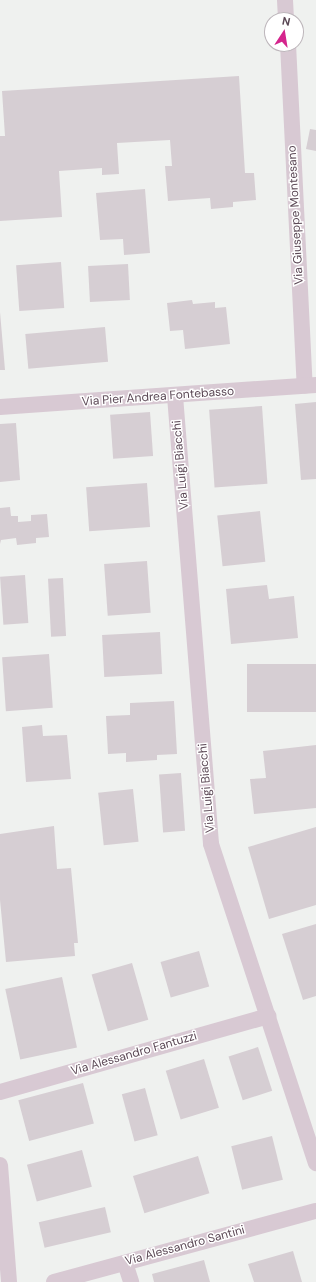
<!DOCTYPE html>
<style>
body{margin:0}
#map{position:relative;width:316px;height:1282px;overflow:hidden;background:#eff1ef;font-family:"DM Sans",sans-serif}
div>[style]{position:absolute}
.building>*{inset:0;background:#d6ced3;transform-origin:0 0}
.minor>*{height:16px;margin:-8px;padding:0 8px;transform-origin:8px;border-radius:8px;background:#d8c9d3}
span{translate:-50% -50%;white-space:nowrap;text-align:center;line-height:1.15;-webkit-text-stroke:3px #fff;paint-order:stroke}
.street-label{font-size:12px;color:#5b4855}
.north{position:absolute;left:264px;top:12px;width:40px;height:40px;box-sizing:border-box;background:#fff;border:1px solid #bdb6bb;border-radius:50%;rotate:12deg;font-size:11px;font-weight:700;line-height:16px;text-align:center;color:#5b4855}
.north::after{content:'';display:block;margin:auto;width:14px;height:18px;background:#d5258d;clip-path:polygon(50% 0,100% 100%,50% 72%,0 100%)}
</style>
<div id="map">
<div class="building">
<i style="clip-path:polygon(239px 76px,245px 173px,254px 173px,256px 200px,233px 202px,233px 207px,211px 209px,210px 198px,168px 201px,165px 166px,172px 166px,170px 140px,117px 143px,119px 174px,102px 175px,102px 168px,59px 171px,62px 217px,0 221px,0 136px,5px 136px,2px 91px)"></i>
<i style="clip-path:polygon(310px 129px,316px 130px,316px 151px,306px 149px)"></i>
<i style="clip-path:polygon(145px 189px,150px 253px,124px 255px,123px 239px,100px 240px,96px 193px)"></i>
<i style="left:61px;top:262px;width:46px;height:45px;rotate:86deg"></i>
<i style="left:128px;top:264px;width:36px;height:40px;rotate:87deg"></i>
<i style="clip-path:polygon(192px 300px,193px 304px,215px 302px,215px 308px,226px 307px,230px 344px,185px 349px,183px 330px,170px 331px,167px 303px)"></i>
<i style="clip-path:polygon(0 312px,5px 370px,0 370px)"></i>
<i style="left:105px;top:327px;width:35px;height:80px;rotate:85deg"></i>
<i style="clip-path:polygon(316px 402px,316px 479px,301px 480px,295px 404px)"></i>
<i style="left:262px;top:406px;width:78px;height:53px;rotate:86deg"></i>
<i style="left:150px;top:412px;width:44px;height:40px;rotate:86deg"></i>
<i style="clip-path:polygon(16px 423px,20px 480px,0 482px,0 424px)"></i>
<i style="left:147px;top:483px;width:44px;height:61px;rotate:86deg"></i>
<i style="clip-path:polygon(10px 507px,11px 516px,18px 516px,18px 522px,31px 521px,31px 515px,47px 514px,49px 537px,36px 538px,36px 543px,17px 545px,16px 538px,1px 540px,0 544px,0 508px)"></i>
<i style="left:260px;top:511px;width:51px;height:43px;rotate:84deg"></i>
<i style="left:147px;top:561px;width:52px;height:43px;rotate:86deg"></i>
<i style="left:25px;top:575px;width:48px;height:25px;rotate:86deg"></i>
<i style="left:63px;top:578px;width:58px;height:15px;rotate:87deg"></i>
<i style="clip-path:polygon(267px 585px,269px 599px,294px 596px,298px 638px,231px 644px,226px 589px)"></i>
<i style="left:160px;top:632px;width:42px;height:58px;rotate:87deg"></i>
<i style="left:49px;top:654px;width:54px;height:47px;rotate:86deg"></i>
<i style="left:316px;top:664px;width:48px;height:69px;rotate:90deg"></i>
<i style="clip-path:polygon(174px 701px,177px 754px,157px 755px,157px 760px,126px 762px,126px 753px,108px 754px,106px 716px,130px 715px,130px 703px)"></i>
<i style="clip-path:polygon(42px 725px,43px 736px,67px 735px,71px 779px,26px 782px,22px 727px)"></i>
<i style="clip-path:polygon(316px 745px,316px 808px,254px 814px,250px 779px,266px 778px,263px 751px)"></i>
<i style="left:181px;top:773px;width:58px;height:22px;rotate:86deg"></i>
<i style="left:133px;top:789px;width:53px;height:35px;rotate:84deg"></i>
<i style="clip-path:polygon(54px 826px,57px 869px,71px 868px,78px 943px,74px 943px,75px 956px,6px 962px,0 900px,0 834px)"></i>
<i style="clip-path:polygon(316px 827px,316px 905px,269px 919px,248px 847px)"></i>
<i style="clip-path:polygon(316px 924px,316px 996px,303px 1000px,282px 934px)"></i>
<i style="left:199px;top:951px;width:37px;height:40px;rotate:74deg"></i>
<i style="left:132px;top:963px;width:59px;height:42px;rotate:74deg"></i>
<i style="left:62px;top:977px;width:72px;height:58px;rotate:78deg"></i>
<i style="left:258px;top:1047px;width:46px;height:31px;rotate:72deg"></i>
<i style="left:204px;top:1059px;width:51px;height:40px;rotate:73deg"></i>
<i style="left:83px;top:1083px;width:42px;height:67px;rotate:75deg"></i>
<i style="left:145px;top:1088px;width:49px;height:24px;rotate:75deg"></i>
<i style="left:272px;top:1136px;width:45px;height:42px;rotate:76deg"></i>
<i style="left:82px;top:1150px;width:38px;height:57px;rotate:75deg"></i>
<i style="left:198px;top:1156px;width:39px;height:68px;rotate:73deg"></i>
<i style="left:105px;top:1207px;width:26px;height:68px;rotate:77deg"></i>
<i style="clip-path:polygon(293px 1251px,302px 1282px,254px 1282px,248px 1264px)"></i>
<i style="clip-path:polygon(204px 1260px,210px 1282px,154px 1282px,152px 1274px)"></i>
</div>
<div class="minor">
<i style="left:285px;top:0;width:20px;rotate:87deg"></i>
<i style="left:288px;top:44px;width:342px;rotate:87.2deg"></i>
<i style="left:175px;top:396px;width:449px;rotate:85.4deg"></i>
<i style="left:211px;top:844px;width:336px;rotate:71.8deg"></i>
<i style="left:0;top:407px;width:317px;rotate:-4deg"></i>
<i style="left:0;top:1092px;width:279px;rotate:-15.8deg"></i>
<i style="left:0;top:1165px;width:117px;rotate:85.6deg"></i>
<i style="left:125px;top:1263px;width:20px;rotate:72deg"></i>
<i style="left:54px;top:1282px;width:271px;rotate:-15.2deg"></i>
</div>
<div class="street-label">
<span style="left:296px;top:215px;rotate:-93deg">Via Giuseppe Montesano</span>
<span style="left:158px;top:397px;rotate:-4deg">Via Pier Andrea Fontebasso</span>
<span style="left:181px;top:465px;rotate:-95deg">Via Luigi Biacchi</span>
<span style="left:207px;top:788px;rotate:-95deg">Via Luigi Biacchi</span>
<span style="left:134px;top:1054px;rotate:-16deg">Via Alessandro Fantuzzi</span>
<span style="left:185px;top:1246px;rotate:-15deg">Via Alessandro Santini</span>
</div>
<div class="north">N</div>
</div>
